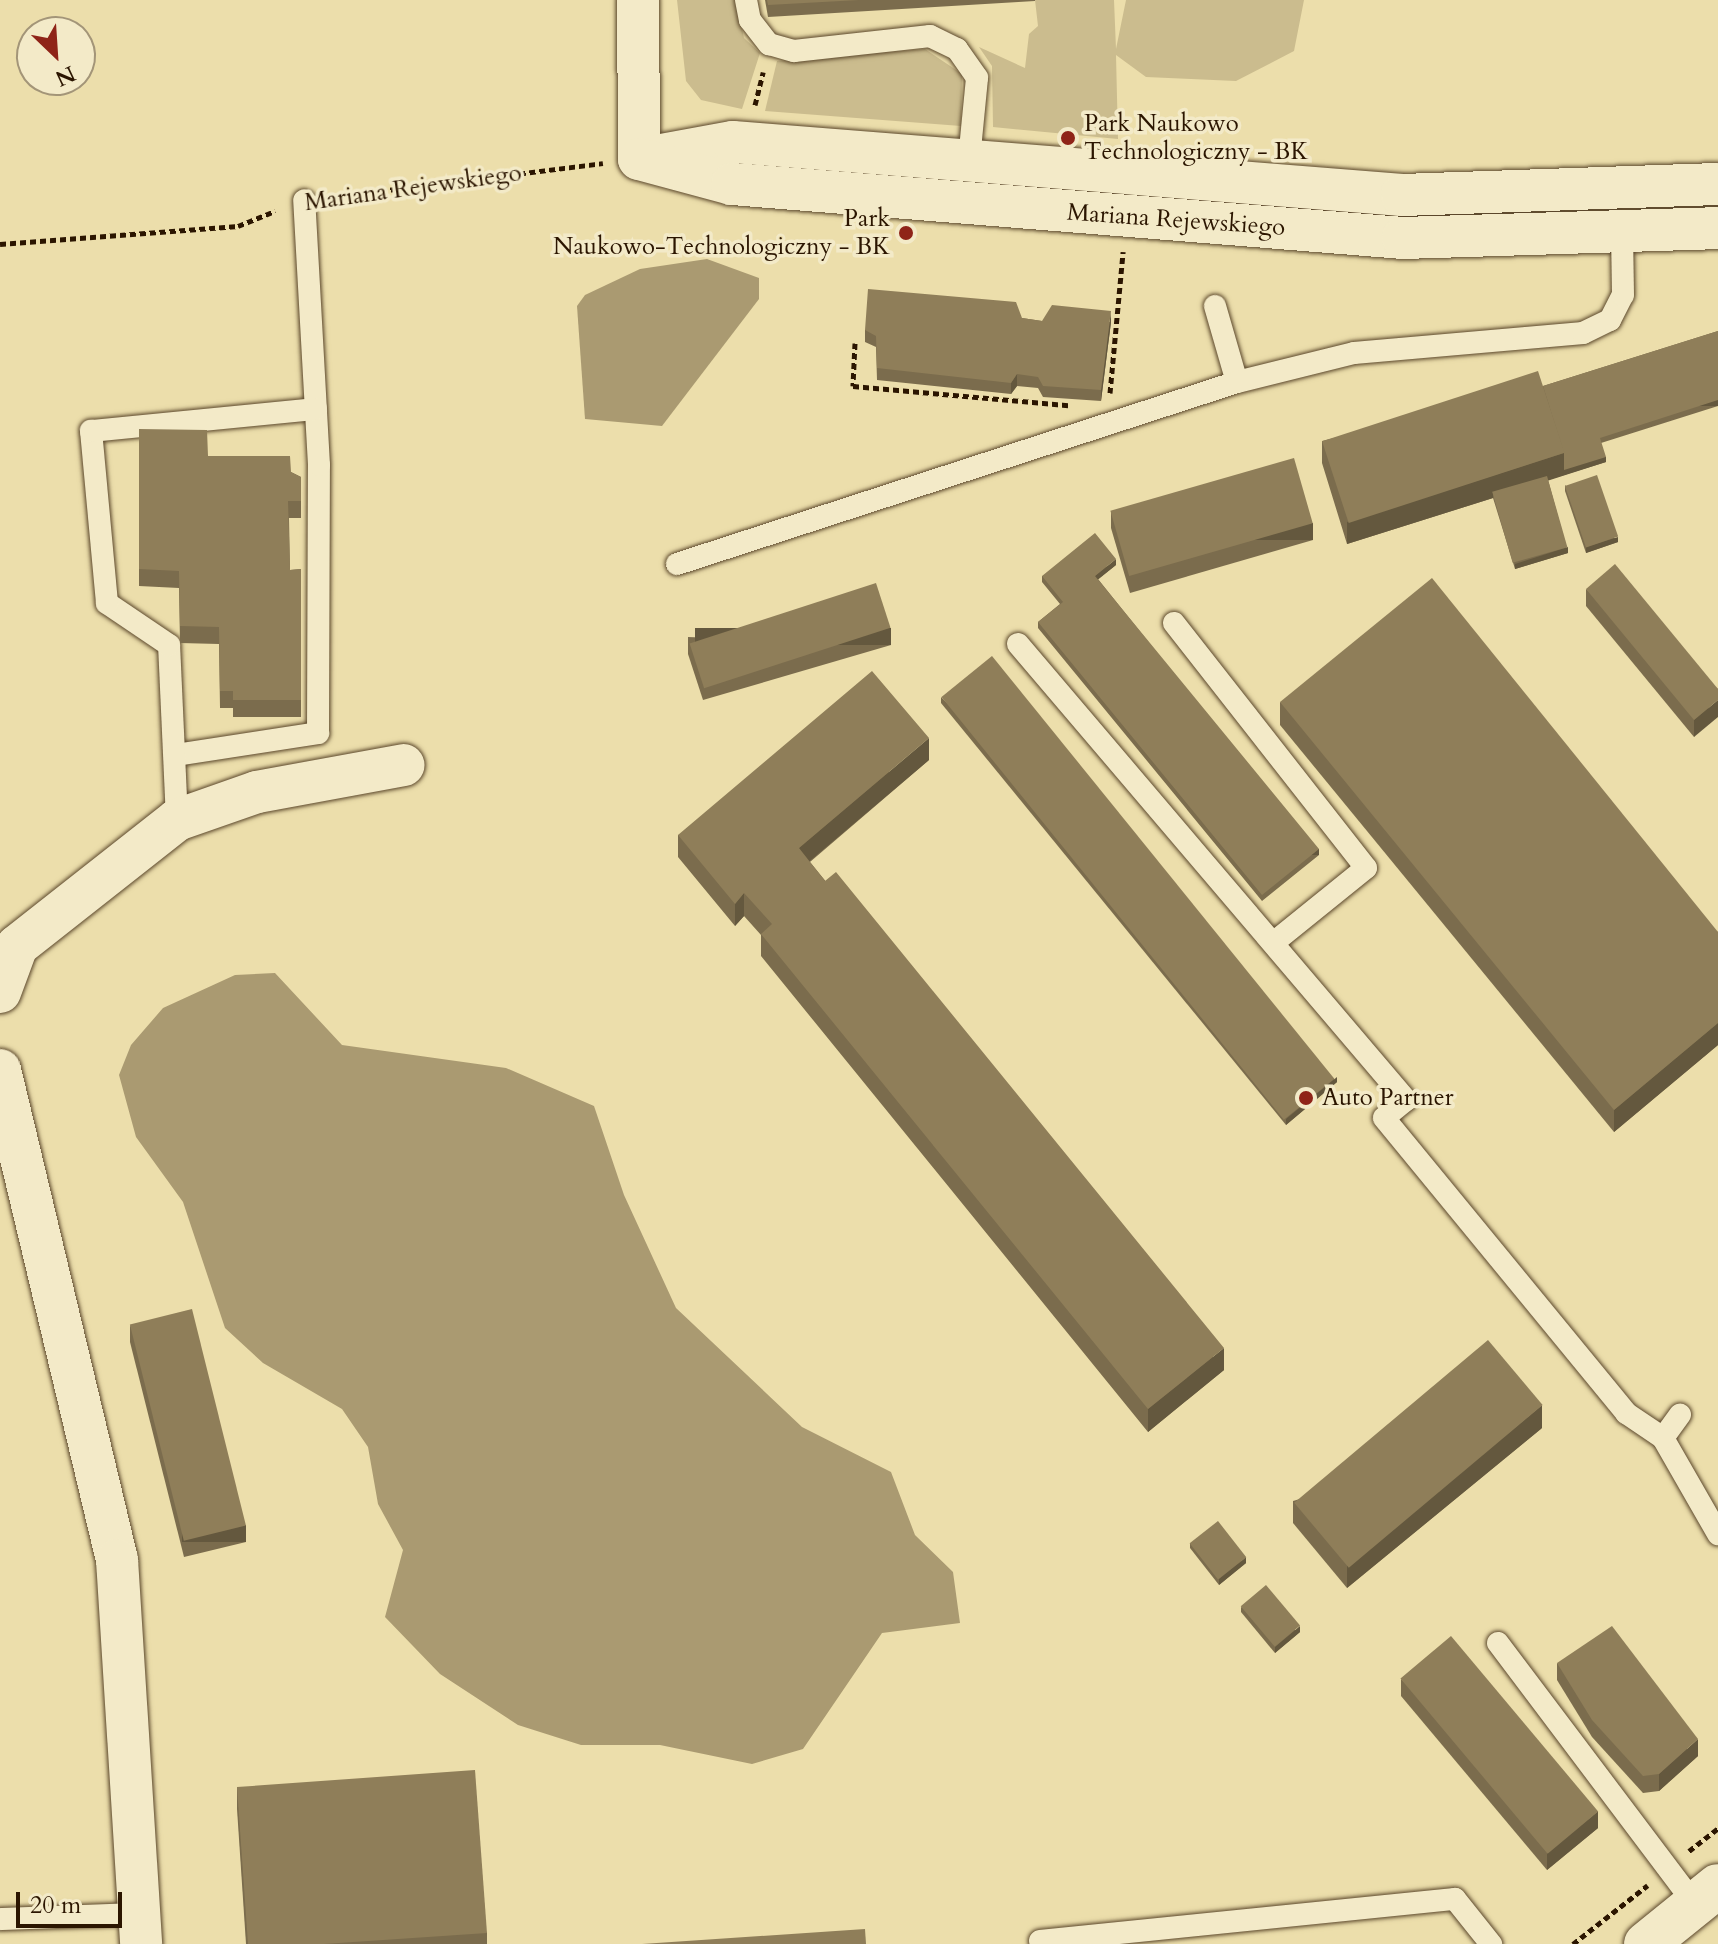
<!DOCTYPE html>
<style>
body{margin:0}
#map{position:relative;width:1718px;height:1944px;overflow:hidden;background:#ecdeab;font-family:Cardo,serif}
div>[style]{position:absolute}
.green>*{inset:0;background:#cbbc8e}
.water>*{inset:0;background:#aa9a71}
.path>*{height:5px;margin-top:-2.5px;transform-origin:0;background:repeating-linear-gradient(90deg,#2b1500 0 6px,transparent 0 10px)}
.roads{filter:drop-shadow(0 0 2px #5b472b) drop-shadow(0 0 2px #5b472b)}
.lane>*{height:22px;margin:-11px;padding:0 11px;transform-origin:11px;border-radius:11px;background:#f3eac8}
.street>*{height:42px;margin:-21px;padding:0 21px;transform-origin:21px;border-radius:21px;background:#f3eac8}
.secondary>*{height:44px;margin:-22px;padding:0 22px;transform-origin:22px;border-radius:22px;background:#f3eac8}
.wall>*{inset:0;background:#7b6c4d}
.shaded-wall>*{inset:0;background:#64583e;transform-origin:0 0}
.building>*{inset:0;background:#8f7e59;transform-origin:0 0}
.dots>*{width:22px;height:22px;translate:-50% -50%;box-sizing:border-box;border:4px solid #f3eac8;border-radius:50%}
span{translate:-50% -50%;white-space:nowrap;text-align:center;line-height:1.15;-webkit-text-stroke:7px #f3eac8;paint-order:stroke}
.poi-label{font-size:24px;color:#2b1500}
.left{translate:0 -50%;text-align:left}
.right{translate:-100% -50%;text-align:right}
.street-label{font-size:24px;color:#2b1500}
.north{position:absolute;left:16px;top:16px;width:80px;height:80px;box-sizing:border-box;background:#f3eac8;border:2px solid #a39578;border-radius:50%;rotate:155deg;font-size:22px;font-weight:700;line-height:32px;text-align:center;color:#2b1500}
.north::after{content:'';display:block;margin:auto;width:28px;height:36px;background:#8f2418;clip-path:polygon(50% 0,100% 100%,50% 72%,0 100%)}
.scale{position:absolute;left:16px;top:1892px;width:106px;height:36px;box-sizing:border-box;border:4px solid #2b1500;border-top:0;padding-left:10px;font-size:24px;line-height:28px;white-space:nowrap;color:#2b1500;-webkit-text-stroke:6px #f3eac8;paint-order:stroke}
</style>
<div id="map">
<div class="green">
<i style="clip-path:polygon(677px 0,736px 0,744px 38px,760px 53px,742px 109px,701px 100px,686px 81px)"></i>
<i style="clip-path:polygon(1035px 0,1114px 0,1116px 49px,1126px 0,1304px 0,1294px 51px,1236px 81px,1146px 77px,1116px 55px,1118px 139px,993px 127px,992px 66px,979px 47px,1025px 68px,1029px 34px,1038px 26px)"></i>
<i style="clip-path:polygon(925px 49px,962px 74px,961px 126px,765px 111px,777px 61px)"></i>
</div>
<div class="water">
<i style="clip-path:polygon(707px 259px,759px 278px,759px 299px,662px 426px,585px 419px,577px 306px,585px 295px,640px 269px)"></i>
<i style="clip-path:polygon(275px 973px,342px 1045px,506px 1068px,594px 1106px,624px 1195px,676px 1308px,802px 1427px,891px 1472px,915px 1535px,953px 1572px,960px 1623px,882px 1633px,803px 1749px,752px 1764px,660px 1745px,581px 1745px,518px 1725px,440px 1674px,385px 1617px,403px 1550px,378px 1504px,368px 1447px,342px 1409px,263px 1363px,225px 1328px,183px 1202px,136px 1137px,119px 1075px,131px 1045px,163px 1008px,235px 975px)"></i>
</div>
<div class="path">
<i style="left:755px;top:105px;width:34px;rotate:-76deg"></i>
<i style="left:331px;top:197px;width:274px;rotate:-7.1deg"></i>
<i style="left:0;top:244px;width:239px;rotate:-4.3deg"></i>
<i style="left:238px;top:226px;width:40px;rotate:-22deg"></i>
<i style="left:855px;top:343px;width:43px;rotate:92.7deg"></i>
<i style="left:853px;top:386px;width:216px;rotate:5.1deg"></i>
<i style="left:1110px;top:393px;width:142px;rotate:-84.7deg"></i>
<i style="left:1689px;top:1851px;width:37px;rotate:-38deg"></i>
<i style="left:1573px;top:1944px;width:95px;rotate:-38.2deg"></i>
</div>
<div class="roads">
<div class="lane">
<i style="left:746px;top:0;width:20px;rotate:79deg"></i>
<i style="left:750px;top:20px;width:31px;rotate:52deg"></i>
<i style="left:769px;top:44px;width:26px;rotate:16deg"></i>
<i style="left:794px;top:51px;width:137px;rotate:-6.3deg"></i>
<i style="left:930px;top:36px;width:30px;rotate:26deg"></i>
<i style="left:957px;top:49px;width:35px;rotate:55deg"></i>
<i style="left:977px;top:78px;width:91px;rotate:95.6deg"></i>
<i style="left:1215px;top:306px;width:79px;rotate:73.9deg"></i>
<i style="left:677px;top:564px;width:589px;rotate:-18deg"></i>
<i style="left:1237px;top:382px;width:121px;rotate:-13.9deg"></i>
<i style="left:1354px;top:353px;width:230px;rotate:-5deg"></i>
<i style="left:1583px;top:333px;width:30px;rotate:-26deg"></i>
<i style="left:1610px;top:320px;width:28px;rotate:-63deg"></i>
<i style="left:1623px;top:295px;width:62px;rotate:-90.9deg"></i>
<i style="left:1174px;top:623px;width:311px;rotate:51.9deg"></i>
<i style="left:1366px;top:868px;width:119px;rotate:141.1deg"></i>
<i style="left:1018px;top:644px;width:599px;rotate:49.61deg"></i>
<i style="left:1406px;top:1100px;width:28px;rotate:141deg"></i>
<i style="left:1384px;top:1118px;width:382px;rotate:50.6deg"></i>
<i style="left:1626px;top:1413px;width:45px;rotate:34deg"></i>
<i style="left:1663px;top:1438px;width:111px;rotate:60.2deg"></i>
<i style="left:176px;top:755px;width:144px;rotate:-8.8deg"></i>
<i style="left:318px;top:733px;width:268px;rotate:-89.8deg"></i>
<i style="left:319px;top:465px;width:265px;rotate:-93.2deg"></i>
<i style="left:177px;top:820px;width:175px;rotate:-92.6deg"></i>
<i style="left:169px;top:645px;width:75px;rotate:-145.9deg"></i>
<i style="left:107px;top:603px;width:173px;rotate:-95.3deg"></i>
<i style="left:91px;top:431px;width:226px;rotate:-5.6deg"></i>
<i style="left:1663px;top:1438px;width:29px;rotate:-54deg"></i>
<i style="left:1498px;top:1643px;width:327px;rotate:53deg"></i>
<i style="left:0;top:1919px;width:139px;rotate:-2.1deg"></i>
<i style="left:1040px;top:1941px;width:417px;rotate:-5.8deg"></i>
<i style="left:1455px;top:1899px;width:58px;rotate:51.3deg"></i>
</div>
<div class="street">
<i style="left:638px;top:0;width:159px;rotate:89.6deg"></i>
<i style="left:651px;top:157px;width:83px;rotate:-10.4deg"></i>
<i style="left:733px;top:142px;width:671px;rotate:4.53deg"></i>
<i style="left:1402px;top:195px;width:316px;rotate:-2deg"></i>
<i style="left:639px;top:159px;width:96px;rotate:15deg"></i>
<i style="left:732px;top:184px;width:673px;rotate:4.6deg"></i>
<i style="left:1403px;top:238px;width:315px;rotate:-1.8deg"></i>
<i style="left:0;top:992px;width:49px;rotate:-69.7deg"></i>
<i style="left:17px;top:946px;width:204px;rotate:-38.2deg"></i>
<i style="left:177px;top:820px;width:85px;rotate:-19.3deg"></i>
<i style="left:257px;top:792px;width:149px;rotate:-10.4deg"></i>
<i style="left:0;top:1070px;width:504px;rotate:76.57deg"></i>
<i style="left:117px;top:1560px;width:385px;rotate:86.4deg"></i>
</div>
<div class="secondary">
<i style="left:1646px;top:1944px;width:92px;rotate:-38.9deg"></i>
</div>
</div>
<div class="wall">
<i style="clip-path:polygon(765px 0,1035px 0,1035px 1px,768px 17px)"></i>
<i style="clip-path:polygon(1022px 318px,1042px 321px,1111px 322px,1101px 401px,1043px 397px,1038px 388px,1017px 386px,1011px 394px,877px 380px,876px 347px,865px 342px,865px 330px)"></i>
<i style="clip-path:polygon(1718px 331px,1718px 406px,1601px 443px,1606px 462px,1548px 480px,1568px 553px,1515px 569px,1493px 498px,1347px 544px,1322px 463px,1322px 441px,1543px 386px)"></i>
<i style="clip-path:polygon(139px 429px,208px 456px,291px 472px,301px 477px,301px 518px,289px 518px,290px 570px,301px 569px,301px 717px,233px 717px,233px 708px,220px 708px,219px 644px,180px 643px,179px 588px,139px 586px)"></i>
<i style="clip-path:polygon(1565px 485px,1618px 542px,1586px 553px,1565px 491px)"></i>
<i style="clip-path:polygon(1111px 511px,1313px 540px,1130px 593px,1111px 528px)"></i>
<i style="clip-path:polygon(1116px 565px,1098px 579px,1319px 855px,1262px 901px,1038px 628px,1038px 622px,1060px 604px,1042px 582px,1042px 576px)"></i>
<i style="clip-path:polygon(1586px 589px,1718px 689px,1694px 737px,1586px 606px)"></i>
<i style="clip-path:polygon(688px 637px,891px 645px,703px 700px,688px 654px)"></i>
<i style="clip-path:polygon(941px 697px,1337px 1082px,1286px 1125px,941px 703px)"></i>
<i style="clip-path:polygon(1280px 702px,1718px 932px,1718px 1045px,1614px 1132px,1280px 725px)"></i>
<i style="clip-path:polygon(929px 760px,810px 862px,1224px 1370px,1148px 1432px,761px 956px,761px 935px,744px 916px,735px 926px,678px 857px,678px 835px)"></i>
<i style="clip-path:polygon(130px 1325px,246px 1542px,184px 1557px,130px 1342px)"></i>
<i style="clip-path:polygon(1542px 1428px,1347px 1588px,1293px 1523px,1293px 1501px)"></i>
<i style="clip-path:polygon(1190px 1543px,1246px 1563px,1219px 1585px,1190px 1548px)"></i>
<i style="clip-path:polygon(1241px 1607px,1300px 1632px,1275px 1653px,1241px 1612px)"></i>
<i style="clip-path:polygon(1557px 1663px,1698px 1756px,1659px 1791px,1643px 1793px,1592px 1737px,1557px 1680px)"></i>
<i style="clip-path:polygon(1401px 1679px,1598px 1828px,1547px 1870px,1401px 1696px)"></i>
<i style="clip-path:polygon(237px 1787px,487px 1933px,487px 1944px,246px 1944px,237px 1809px)"></i>
</div>
<div class="shaded-wall">
<i style="clip-path:polygon(1111px 311px,1111px 322px,1101px 401px,1101px 390px)"></i>
<i style="clip-path:polygon(1017px 374px,1017px 386px,1011px 394px,1011px 383px)"></i>
<i style="left:1718px;top:400px;width:6px;height:124px;rotate:90deg"></i>
<i style="clip-path:polygon(1564px 453px,1606px 457px,1606px 462px,1494px 498px,1493px 493px,1493px 498px,1347px 544px,1347px 522px)"></i>
<i style="left:1313px;top:523px;width:17px;height:191px;rotate:90deg"></i>
<i style="clip-path:polygon(1618px 537px,1618px 542px,1586px 553px,1586px 547px)"></i>
<i style="clip-path:polygon(1568px 547px,1568px 553px,1515px 569px,1515px 564px)"></i>
<i style="clip-path:polygon(1116px 559px,1116px 565px,1095px 582px,1095px 576px)"></i>
<i style="left:891px;top:628px;width:17px;height:196px;rotate:90deg"></i>
<i style="clip-path:polygon(1718px 700px,1718px 717px,1694px 737px,1694px 720px)"></i>
<i style="clip-path:polygon(929px 738px,929px 760px,799px 870px,799px 848px)"></i>
<i style="left:1319px;top:849px;width:6px;height:73px;rotate:90deg"></i>
<i style="clip-path:polygon(744px 893px,744px 916px,735px 926px,735px 904px)"></i>
<i style="clip-path:polygon(1718px 1023px,1718px 1045px,1614px 1132px,1614px 1110px)"></i>
<i style="clip-path:polygon(1337px 1077px,1337px 1082px,1286px 1125px,1286px 1119px)"></i>
<i style="clip-path:polygon(1224px 1348px,1224px 1370px,1148px 1432px,1148px 1409px)"></i>
<i style="clip-path:polygon(1542px 1405px,1542px 1428px,1347px 1588px,1347px 1566px)"></i>
<i style="left:246px;top:1525px;width:17px;height:64px;rotate:90deg"></i>
<i style="clip-path:polygon(1246px 1557px,1246px 1563px,1219px 1585px,1219px 1579px)"></i>
<i style="clip-path:polygon(1300px 1626px,1300px 1632px,1275px 1653px,1275px 1647px)"></i>
<i style="clip-path:polygon(1698px 1739px,1698px 1756px,1659px 1791px,1659px 1774px)"></i>
<i style="clip-path:polygon(1598px 1811px,1598px 1828px,1547px 1870px,1547px 1853px)"></i>
</div>
<div class="building">
<i style="clip-path:polygon(767px 0,859px 0,768px 5px)"></i>
<i style="clip-path:polygon(868px 289px,1016px 302px,1022px 318px,1042px 321px,1052px 305px,1111px 311px,1101px 390px,1043px 386px,1038px 377px,1017px 374px,1011px 383px,877px 368px,876px 336px,865px 330px)"></i>
<i style="clip-path:polygon(1718px 331px,1718px 400px,1600px 438px,1606px 457px,1564px 470px,1564px 453px,1543px 386px)"></i>
<i style="left:1538px;top:371px;width:86px;height:227px;rotate:72deg"></i>
<i style="clip-path:polygon(139px 429px,207px 430px,208px 456px,290px 456px,291px 472px,301px 477px,301px 501px,288px 501px,290px 570px,301px 569px,301px 700px,233px 700px,233px 691px,220px 691px,219px 627px,180px 626px,179px 571px,139px 569px)"></i>
<i style="left:1294px;top:458px;width:68px;height:191px;rotate:74deg"></i>
<i style="left:1597px;top:475px;width:65px;height:34px;rotate:71deg"></i>
<i style="left:1547px;top:476px;width:74px;height:57px;rotate:74deg"></i>
<i style="clip-path:polygon(1095px 533px,1116px 559px,1095px 576px,1319px 849px,1262px 895px,1038px 622px,1063px 602px,1042px 576px)"></i>
<i style="clip-path:polygon(1615px 564px,1718px 689px,1718px 700px,1694px 720px,1586px 589px)"></i>
<i style="clip-path:polygon(1432px 578px,1718px 932px,1718px 1023px,1614px 1110px,1280px 702px)"></i>
<i style="left:876px;top:583px;width:47px;height:196px;rotate:72deg"></i>
<i style="left:992px;top:656px;width:544px;height:65px;rotate:51deg"></i>
<i style="clip-path:polygon(872px 671px,929px 738px,799px 848px,825px 881px,836px 872px,1224px 1348px,1148px 1409px,761px 934px,772px 924px,744px 893px,735px 904px,678px 835px)"></i>
<i style="left:192px;top:1309px;width:223px;height:64px;rotate:76deg"></i>
<i style="left:1488px;top:1340px;width:85px;height:253px;rotate:50deg"></i>
<i style="left:1218px;top:1521px;width:46px;height:36px;rotate:52deg"></i>
<i style="left:1266px;top:1585px;width:53px;height:33px;rotate:50deg"></i>
<i style="clip-path:polygon(1612px 1626px,1698px 1739px,1659px 1774px,1643px 1776px,1592px 1720px,1557px 1663px)"></i>
<i style="left:1451px;top:1636px;width:229px;height:66px;rotate:50deg"></i>
<i style="clip-path:polygon(475px 1770px,487px 1933px,324px 1944px,248px 1944px,237px 1787px)"></i>
<i style="clip-path:polygon(865px 1929px,866px 1944px,642px 1944px)"></i>
</div>
<div class="dots">
<i style="left:1068px;top:138px;background:#8f2418"></i>
<i style="left:906px;top:233px;background:#8f2418"></i>
<i style="left:1306px;top:1098px;background:#8f2418"></i>
</div>
<div class="poi-label">
<span class="left" style="left:1084px;top:138px">Park Naukowo<br>Technologiczny - BK</span>
<span class="right" style="left:890px;top:233px">Park<br>Naukowo-Technologiczny - BK</span>
<span class="left" style="left:1322px;top:1098px">Auto Partner</span>
</div>
<div class="street-label">
<span style="left:413px;top:188px;rotate:-8deg">Mariana Rejewskiego</span>
<span style="left:1176px;top:220px;rotate:4deg">Mariana Rejewskiego</span>
</div>
<div class="north">N</div>
<div class="scale">20 m</div>
</div>
